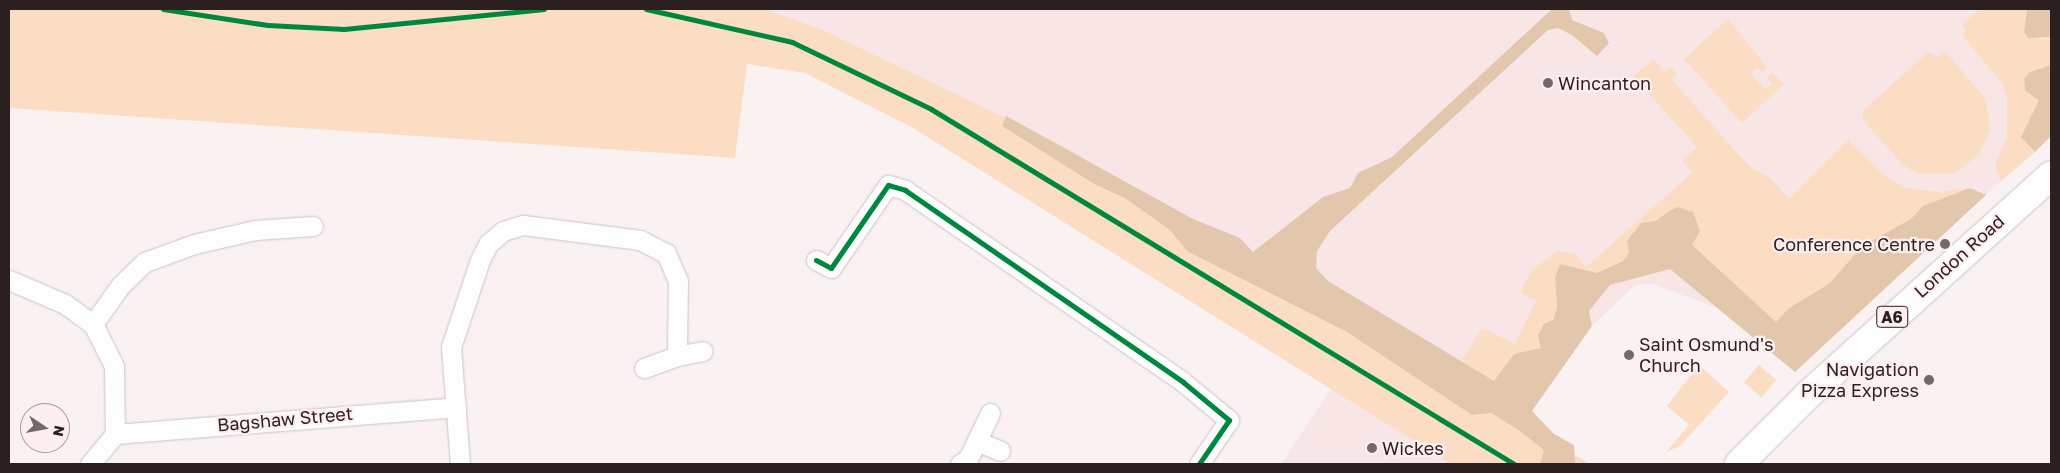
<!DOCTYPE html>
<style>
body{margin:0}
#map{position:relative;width:2060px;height:473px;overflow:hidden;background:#faf2f2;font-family:"Golos Text",sans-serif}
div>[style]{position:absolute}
.built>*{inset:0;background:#f8e5e6}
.green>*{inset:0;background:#faddc3;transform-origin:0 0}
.forest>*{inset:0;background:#e3c7ad}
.roads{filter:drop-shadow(0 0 1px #cdc4c4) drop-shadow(0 0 1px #cdc4c4)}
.street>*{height:19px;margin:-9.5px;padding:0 9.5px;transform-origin:9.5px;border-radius:9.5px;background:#fefdfd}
.primary>*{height:28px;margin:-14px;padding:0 14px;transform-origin:14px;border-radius:14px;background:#fefdfd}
.cycleway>*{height:5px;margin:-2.5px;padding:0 2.5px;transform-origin:2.5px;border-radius:2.5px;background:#00873e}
.dots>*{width:14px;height:14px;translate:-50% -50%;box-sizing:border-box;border:2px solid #fdeeef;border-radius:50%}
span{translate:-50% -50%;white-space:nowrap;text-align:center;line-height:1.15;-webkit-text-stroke:4.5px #fdeeef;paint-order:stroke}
.shield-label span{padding:1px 4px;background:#fdeeef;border:1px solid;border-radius:4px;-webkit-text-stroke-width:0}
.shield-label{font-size:16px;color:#2c1f20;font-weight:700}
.poi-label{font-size:18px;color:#2c1f20}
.left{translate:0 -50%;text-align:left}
.right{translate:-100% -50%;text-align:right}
.street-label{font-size:18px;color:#2c1f20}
.frame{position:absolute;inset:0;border:10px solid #2c1f20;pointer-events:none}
.north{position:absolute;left:20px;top:403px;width:50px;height:50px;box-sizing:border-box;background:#fdeeef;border:1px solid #a99b9c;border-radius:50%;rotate:102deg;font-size:14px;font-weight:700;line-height:20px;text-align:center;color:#2c1f20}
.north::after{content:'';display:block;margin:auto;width:18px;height:22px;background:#74696a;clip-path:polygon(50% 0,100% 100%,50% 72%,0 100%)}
</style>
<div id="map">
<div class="built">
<i style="clip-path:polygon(2051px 9px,2051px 136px,1940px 236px,1720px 309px,1653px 284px,1635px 285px,1502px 412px,1060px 144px,821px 29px,762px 10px)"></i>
<i style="clip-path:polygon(1332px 387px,1451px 464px,1281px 464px)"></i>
</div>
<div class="green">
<i style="clip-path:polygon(9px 9px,763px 9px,821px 29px,1060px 144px,1590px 464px,1451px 464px,913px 128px,805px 73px,747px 64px,735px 158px,9px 108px)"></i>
<i style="clip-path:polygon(1980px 9px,2027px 9px,2024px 19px,2040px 40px,2051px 37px,2051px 65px,2024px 80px,2025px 91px,2039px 99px,2021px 137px,2035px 152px,2001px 181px,1995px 164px,2007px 139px,2007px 97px,2001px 82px,1962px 35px,1966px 30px,1962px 25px)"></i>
<i style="clip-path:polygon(1728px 19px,1767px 67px,1762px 72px,1757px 68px,1751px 74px,1765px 89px,1772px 84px,1767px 77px,1772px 72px,1784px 84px,1742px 123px,1684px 59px)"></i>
<i style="clip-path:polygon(1945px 51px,1985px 98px,1991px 128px,1980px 153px,1957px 173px,1918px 174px,1903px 165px,1862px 119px,1864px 110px,1928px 52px,1938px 57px)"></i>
<i style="clip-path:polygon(1654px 59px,1665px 72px,1671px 67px,1677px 73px,1671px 79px,1750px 167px,1769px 177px,1789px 199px,1848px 140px,1884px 175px,1906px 188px,1938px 192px,1970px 188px,1927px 205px,1911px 219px,1862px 246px,1830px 283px,1789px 308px,1776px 323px,1691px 245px,1700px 231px,1693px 212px,1678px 207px,1669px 211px,1623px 261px,1597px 273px,1560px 265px,1555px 278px,1557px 307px,1541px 348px,1514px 354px,1494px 381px,1474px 372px,1462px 360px,1482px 328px,1515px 344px,1536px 301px,1520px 292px,1532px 270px,1558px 251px,1576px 254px,1586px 267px,1692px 173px,1682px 160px,1697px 147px,1633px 76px)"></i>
<i style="clip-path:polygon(1699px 365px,1729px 392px,1680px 446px,1666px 452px,1689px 425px,1667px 406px)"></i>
<i style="left:1759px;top:365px;width:23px;height:23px;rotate:41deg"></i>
</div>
<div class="forest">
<i style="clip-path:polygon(1552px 9px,1569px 9px,1572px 20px,1604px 33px,1609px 43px,1597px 56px,1572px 35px,1558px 28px,1548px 30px,1330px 231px,1317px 251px,1316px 268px,1328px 281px,1494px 381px,1514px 354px,1541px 348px,1538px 335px,1544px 324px,1553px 320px,1557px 307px,1555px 277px,1560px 264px,1597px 273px,1623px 261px,1629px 253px,1627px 241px,1641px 223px,1656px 221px,1669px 211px,1678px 207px,1693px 212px,1700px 231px,1692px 245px,1776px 322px,1789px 308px,1830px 283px,1862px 246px,1911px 219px,1923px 206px,1970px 188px,1986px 195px,1795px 372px,1670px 269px,1610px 285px,1589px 311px,1592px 326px,1532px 411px,1554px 434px,1574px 445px,1575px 464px,1540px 464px,1544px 450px,1520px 431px,1491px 413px,1472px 415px,1347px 332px,1187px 251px,1170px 230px,1125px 198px,1096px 185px,1002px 126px,1006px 116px,1193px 219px,1240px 238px,1253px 252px,1323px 197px,1350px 188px,1358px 173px,1392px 157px)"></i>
<i style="clip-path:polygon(2027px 9px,2051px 9px,2051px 37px,2028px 38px,2024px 32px)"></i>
<i style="clip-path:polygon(2051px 65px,2051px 136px,2035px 152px,2021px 137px,2039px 100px,2025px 91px,2024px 79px,2030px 72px)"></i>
</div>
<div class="roads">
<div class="street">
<i style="left:816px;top:260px;width:17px;rotate:28deg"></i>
<i style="left:831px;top:268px;width:101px;rotate:-55.5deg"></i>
<i style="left:888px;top:185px;width:18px;rotate:16deg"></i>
<i style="left:905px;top:190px;width:338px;rotate:34.6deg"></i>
<i style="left:1183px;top:382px;width:60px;rotate:39.6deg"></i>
<i style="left:1229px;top:420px;width:53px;rotate:124.3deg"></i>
<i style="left:9px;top:280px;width:61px;rotate:23.2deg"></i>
<i style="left:65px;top:304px;width:34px;rotate:36deg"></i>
<i style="left:93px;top:324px;width:47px;rotate:63.4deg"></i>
<i style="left:114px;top:366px;width:68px;rotate:89.2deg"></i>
<i style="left:93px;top:324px;width:47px;rotate:-54.6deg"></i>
<i style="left:120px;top:286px;width:35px;rotate:-44deg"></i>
<i style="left:145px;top:262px;width:52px;rotate:-20.2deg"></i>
<i style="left:194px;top:244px;width:63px;rotate:-12.9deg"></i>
<i style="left:255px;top:230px;width:58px;rotate:-3.9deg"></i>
<i style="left:677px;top:356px;width:26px;rotate:-11deg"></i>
<i style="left:115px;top:434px;width:342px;rotate:-4.5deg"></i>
<i style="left:977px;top:441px;width:25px;rotate:23deg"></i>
<i style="left:90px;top:464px;width:39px;rotate:-50deg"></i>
<i style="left:460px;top:464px;width:117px;rotate:-94.4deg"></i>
<i style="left:451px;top:347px;width:92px;rotate:-71.6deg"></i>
<i style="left:480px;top:260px;width:18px;rotate:-63deg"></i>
<i style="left:488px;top:244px;width:20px;rotate:-41deg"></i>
<i style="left:503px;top:231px;width:21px;rotate:-17deg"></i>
<i style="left:523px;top:225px;width:118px;rotate:7.3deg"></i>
<i style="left:640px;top:240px;width:29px;rotate:27deg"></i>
<i style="left:666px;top:253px;width:30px;rotate:67deg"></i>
<i style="left:678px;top:281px;width:75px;rotate:90.8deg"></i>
<i style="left:677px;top:356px;width:35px;rotate:160deg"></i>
<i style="left:960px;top:464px;width:9px;rotate:-32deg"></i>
<i style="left:968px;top:459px;width:51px;rotate:-64.4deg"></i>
</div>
<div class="primary">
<i style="left:1739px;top:464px;width:99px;rotate:-45deg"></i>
<i style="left:1809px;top:394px;width:326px;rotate:-42.1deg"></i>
</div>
</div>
<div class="cycleway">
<i style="left:163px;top:9px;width:106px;rotate:8.7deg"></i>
<i style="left:268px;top:25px;width:76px;rotate:3deg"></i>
<i style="left:344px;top:29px;width:201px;rotate:-5.7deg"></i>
<i style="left:646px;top:9px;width:150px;rotate:12.7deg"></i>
<i style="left:792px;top:42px;width:154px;rotate:25.7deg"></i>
<i style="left:931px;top:109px;width:683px;rotate:31.34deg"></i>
<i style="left:816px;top:260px;width:17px;rotate:28deg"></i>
<i style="left:831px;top:268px;width:101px;rotate:-55.5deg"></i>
<i style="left:888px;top:185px;width:18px;rotate:16deg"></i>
<i style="left:905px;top:190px;width:338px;rotate:34.6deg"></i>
<i style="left:1183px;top:382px;width:60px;rotate:39.6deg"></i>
<i style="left:1229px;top:420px;width:53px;rotate:124.3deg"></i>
</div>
<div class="dots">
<i style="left:1548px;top:83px;background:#74696a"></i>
<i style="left:1945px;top:244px;background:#74696a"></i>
<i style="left:1629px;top:355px;background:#74696a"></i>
<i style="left:1929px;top:380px;background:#74696a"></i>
<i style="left:1372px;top:448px;background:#74696a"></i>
</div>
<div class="shield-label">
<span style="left:1892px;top:317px">A6</span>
</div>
<div class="poi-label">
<span class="left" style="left:1558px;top:83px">Wincanton</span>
<span class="right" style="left:1935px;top:244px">Conference Centre</span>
<span class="left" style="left:1639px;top:355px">Saint Osmund's<br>Church</span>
<span class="right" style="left:1919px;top:380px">Navigation<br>Pizza Express</span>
<span class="left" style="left:1382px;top:448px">Wickes</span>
</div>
<div class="street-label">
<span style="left:1959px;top:256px;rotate:-42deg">London Road</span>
<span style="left:285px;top:419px;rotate:-5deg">Bagshaw Street</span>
</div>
<div class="frame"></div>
<div class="north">N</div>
</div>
